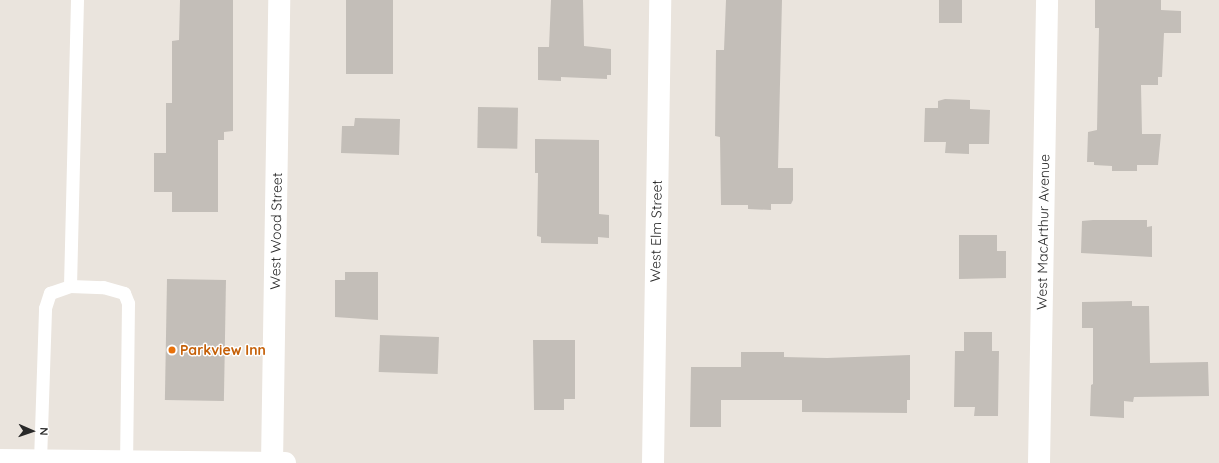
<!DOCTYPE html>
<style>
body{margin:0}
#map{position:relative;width:1219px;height:463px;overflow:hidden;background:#eae4dd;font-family:Quicksand,sans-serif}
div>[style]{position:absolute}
.building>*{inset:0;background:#c3beb8;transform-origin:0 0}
.service>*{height:13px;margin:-6.5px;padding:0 6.5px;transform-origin:6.5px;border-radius:6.5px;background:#fff}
.minor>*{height:22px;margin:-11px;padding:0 11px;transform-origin:11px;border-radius:11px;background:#fff}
.secondary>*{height:22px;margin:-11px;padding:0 11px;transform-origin:11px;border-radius:11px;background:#fff}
.dots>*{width:11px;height:11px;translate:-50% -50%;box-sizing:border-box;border:2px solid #fff;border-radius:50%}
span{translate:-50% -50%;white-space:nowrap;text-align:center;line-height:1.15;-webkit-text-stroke:3px #fff;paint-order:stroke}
.street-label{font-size:14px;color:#292929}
.food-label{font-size:14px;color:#c56008;font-weight:700}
.left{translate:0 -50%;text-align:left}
.north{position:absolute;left:12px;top:411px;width:40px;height:40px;-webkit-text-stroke:3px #fff;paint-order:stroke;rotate:92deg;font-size:11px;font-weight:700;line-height:16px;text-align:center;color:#292929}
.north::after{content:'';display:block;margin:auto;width:14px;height:18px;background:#292929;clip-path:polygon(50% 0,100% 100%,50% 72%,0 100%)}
</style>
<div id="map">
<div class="building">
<i style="clip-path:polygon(180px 0,233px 0,233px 131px,224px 132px,224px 140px,218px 140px,218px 212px,172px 212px,172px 192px,154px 192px,154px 153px,166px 153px,166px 103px,172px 103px,172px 41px,179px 40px)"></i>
<i style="left:346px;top:0;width:47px;height:74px"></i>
<i style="clip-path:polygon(551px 0,583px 0,584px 46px,611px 49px,611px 75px,607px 75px,607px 79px,561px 77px,561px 81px,538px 80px,538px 47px,549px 47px)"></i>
<i style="clip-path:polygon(726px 0,782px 0,778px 168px,793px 168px,793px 200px,791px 204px,771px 204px,771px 210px,748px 209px,748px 205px,721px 205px,720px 137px,715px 136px,716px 50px,724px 50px)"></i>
<i style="left:939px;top:0;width:23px;height:23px"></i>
<i style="clip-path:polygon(1095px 0,1161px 0,1161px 10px,1181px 11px,1181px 33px,1164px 33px,1162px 77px,1158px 77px,1158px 85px,1141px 85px,1142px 134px,1161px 134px,1158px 165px,1137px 165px,1137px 171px,1112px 171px,1112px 166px,1094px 165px,1094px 162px,1087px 162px,1088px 132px,1097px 130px,1099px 28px,1095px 28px)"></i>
<i style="clip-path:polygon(945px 99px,970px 100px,970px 109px,990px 110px,989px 144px,969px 144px,969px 154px,945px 153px,946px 142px,924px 142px,925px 108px,938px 108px,938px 101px)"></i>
<i style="left:478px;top:107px;width:40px;height:41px;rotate:1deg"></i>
<i style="clip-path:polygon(355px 118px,400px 119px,399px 155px,341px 153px,342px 126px,354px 126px)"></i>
<i style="clip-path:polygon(535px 139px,599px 140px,599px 214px,609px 215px,609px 238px,598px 237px,598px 244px,541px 243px,541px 237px,537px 236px,538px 173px,535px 173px)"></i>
<i style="clip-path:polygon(1093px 220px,1147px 220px,1147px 227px,1152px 226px,1152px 257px,1081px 253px,1082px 221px)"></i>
<i style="clip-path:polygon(959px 235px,997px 235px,997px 251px,1006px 251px,1006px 278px,959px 279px)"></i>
<i style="clip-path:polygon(345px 272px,378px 272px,378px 320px,335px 317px,335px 280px,345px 280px)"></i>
<i style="left:167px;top:279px;width:59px;height:121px;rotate:1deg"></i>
<i style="clip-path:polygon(1132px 301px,1132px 306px,1149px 306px,1150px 363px,1208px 362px,1209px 396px,1134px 397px,1133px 402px,1124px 401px,1124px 418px,1090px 416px,1091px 385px,1093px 384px,1093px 328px,1082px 328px,1082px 302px)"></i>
<i style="clip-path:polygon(964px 332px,992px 332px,992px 351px,999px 351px,998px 416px,974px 416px,975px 407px,954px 407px,955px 351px,964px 351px)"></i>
<i style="left:380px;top:335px;width:59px;height:37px;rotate:2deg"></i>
<i style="clip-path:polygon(533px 340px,575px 340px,575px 399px,564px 399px,564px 410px,534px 410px)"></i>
<i style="clip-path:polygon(741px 352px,784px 352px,784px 357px,827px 358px,910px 355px,910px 400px,907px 400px,907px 413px,802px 412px,802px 400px,721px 400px,721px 427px,690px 427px,691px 367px,741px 367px)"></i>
</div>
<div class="service">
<i style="left:70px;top:286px;width:286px;rotate:-88.6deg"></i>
<i style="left:40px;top:461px;width:153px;rotate:-88.1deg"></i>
<i style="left:45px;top:308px;width:16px;rotate:-72deg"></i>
<i style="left:50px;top:293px;width:21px;rotate:-19deg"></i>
<i style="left:70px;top:286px;width:33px;rotate:2deg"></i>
<i style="left:103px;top:287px;width:22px;rotate:16deg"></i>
<i style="left:124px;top:293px;width:11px;rotate:68deg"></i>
<i style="left:128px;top:303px;width:158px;rotate:90.7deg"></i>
</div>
<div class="minor">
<i style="left:272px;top:463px;width:463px;rotate:-89.1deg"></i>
<i style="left:653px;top:463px;width:463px;rotate:-89.1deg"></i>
</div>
<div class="secondary">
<i style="left:0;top:460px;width:285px;rotate:0.6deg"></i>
<i style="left:1039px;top:463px;width:463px;rotate:-89deg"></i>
</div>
<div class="dots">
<i style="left:172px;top:350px;background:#e8710a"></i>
</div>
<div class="street-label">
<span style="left:276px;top:231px;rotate:-89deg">West Wood Street</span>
<span style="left:656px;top:231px;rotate:-89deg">West Elm Street</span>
<span style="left:1043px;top:232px;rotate:-89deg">West MacArthur Avenue</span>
</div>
<div class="food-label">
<span class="left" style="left:180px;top:350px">Parkview Inn</span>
</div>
<div class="north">N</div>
</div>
